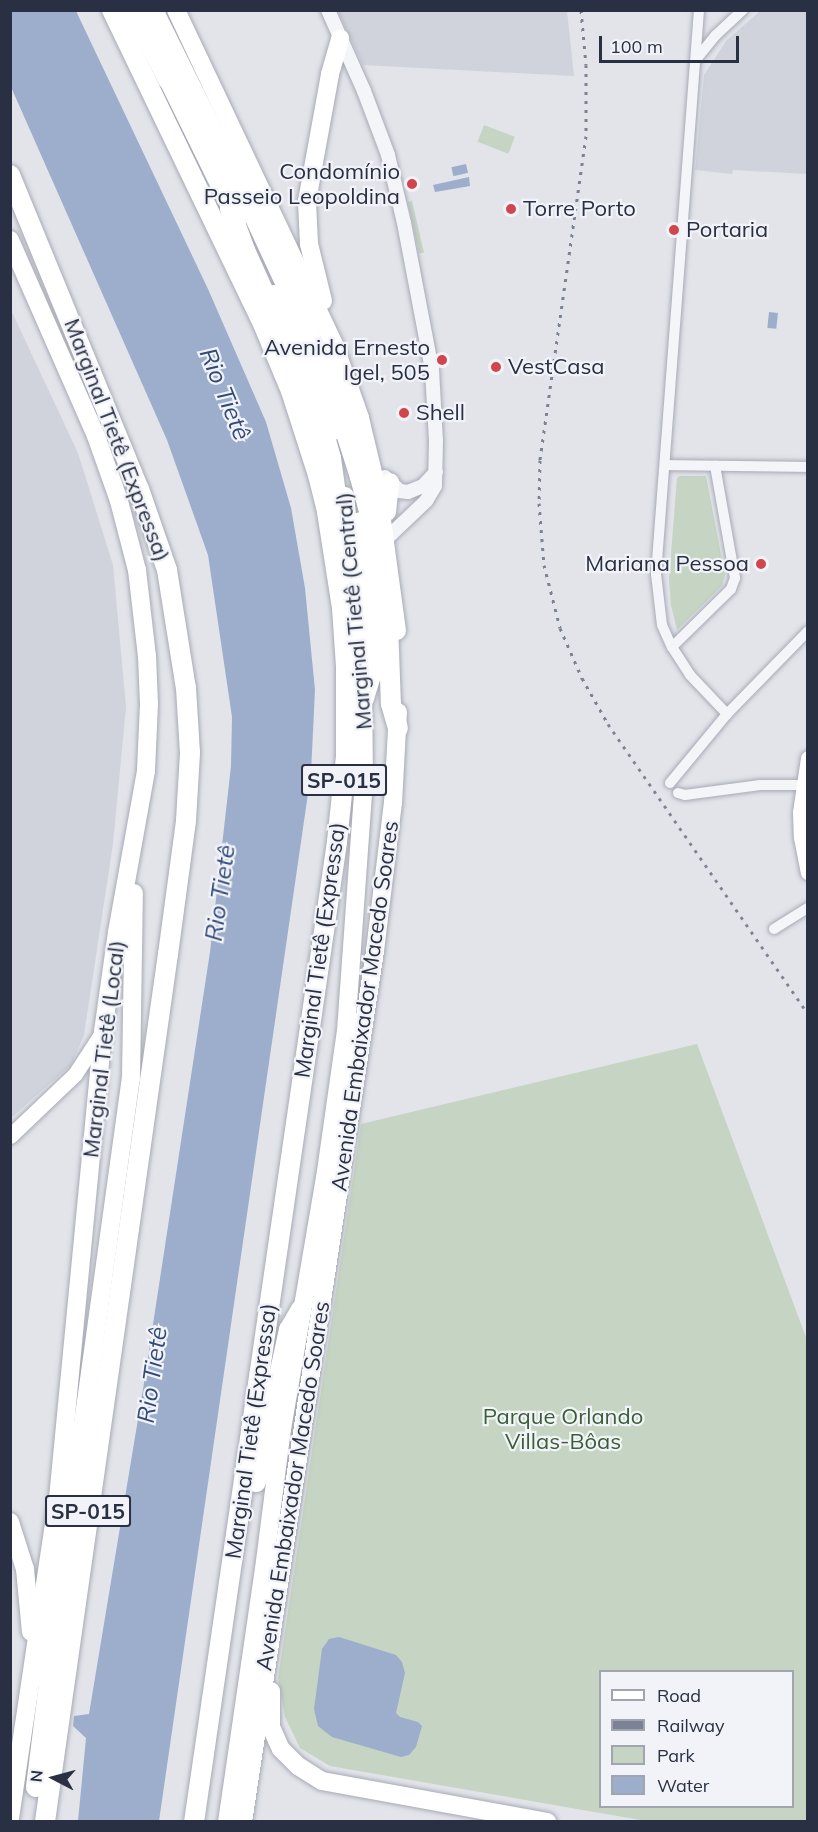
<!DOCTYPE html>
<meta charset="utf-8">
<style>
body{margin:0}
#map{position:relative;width:818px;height:1832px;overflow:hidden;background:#e2e4ea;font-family:Mulish,sans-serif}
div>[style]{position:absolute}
.built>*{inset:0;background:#d0d3dc}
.green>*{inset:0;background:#c5d4c3;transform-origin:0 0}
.water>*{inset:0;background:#9caecb;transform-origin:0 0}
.roads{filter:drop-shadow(0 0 2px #a7aab5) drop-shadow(0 0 2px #a7aab5)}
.minor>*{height:10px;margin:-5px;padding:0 5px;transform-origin:5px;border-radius:5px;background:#f4f5f8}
.tertiary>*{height:14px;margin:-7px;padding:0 7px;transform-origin:7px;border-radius:7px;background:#f4f5f8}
.secondary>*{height:15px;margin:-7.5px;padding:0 7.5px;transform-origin:7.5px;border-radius:7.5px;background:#fff}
.trunk>*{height:18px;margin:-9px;padding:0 9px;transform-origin:9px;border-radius:9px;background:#fff}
.motorway>*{height:20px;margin:-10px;padding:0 10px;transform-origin:10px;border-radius:10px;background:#fff}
.rail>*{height:3px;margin-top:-1.5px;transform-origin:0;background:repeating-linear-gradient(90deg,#7b8294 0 3px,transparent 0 9px)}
.dots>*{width:16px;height:16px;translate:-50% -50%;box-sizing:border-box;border:3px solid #f1f3f8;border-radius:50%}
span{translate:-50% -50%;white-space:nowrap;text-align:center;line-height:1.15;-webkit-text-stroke:4.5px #f1f3f8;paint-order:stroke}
.shield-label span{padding:2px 4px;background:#f1f3f8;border:2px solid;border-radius:4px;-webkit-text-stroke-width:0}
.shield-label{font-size:21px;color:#293043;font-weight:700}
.poi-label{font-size:22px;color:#293043}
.right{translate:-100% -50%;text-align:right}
.left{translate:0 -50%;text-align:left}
.street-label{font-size:22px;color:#293043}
.park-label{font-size:22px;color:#3a5f36}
.water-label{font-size:24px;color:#324a78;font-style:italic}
.frame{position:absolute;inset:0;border:12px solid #293043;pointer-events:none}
.legend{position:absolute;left:599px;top:1670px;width:195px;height:138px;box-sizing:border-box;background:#f1f3f8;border:2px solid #a1a5b0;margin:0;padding:8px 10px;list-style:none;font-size:18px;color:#293043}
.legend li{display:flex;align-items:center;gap:12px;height:30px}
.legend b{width:30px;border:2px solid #a1a5b0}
.north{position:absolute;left:24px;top:1748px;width:60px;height:60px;-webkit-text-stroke:4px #f1f3f8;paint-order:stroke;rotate:276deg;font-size:16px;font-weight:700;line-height:24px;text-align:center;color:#293043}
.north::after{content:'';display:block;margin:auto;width:21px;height:27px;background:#293043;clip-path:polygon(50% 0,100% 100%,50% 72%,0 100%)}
.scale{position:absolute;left:599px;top:36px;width:140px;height:27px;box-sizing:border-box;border:3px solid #293043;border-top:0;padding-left:8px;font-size:18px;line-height:21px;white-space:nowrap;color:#293043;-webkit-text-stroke:4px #f1f3f8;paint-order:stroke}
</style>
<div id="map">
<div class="built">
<i style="clip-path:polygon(338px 11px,567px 11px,574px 76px,363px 65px)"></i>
<i style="clip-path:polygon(760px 11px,807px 11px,807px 174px,733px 170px,732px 174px,695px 170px,704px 75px,726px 41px)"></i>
<i style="clip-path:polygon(11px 310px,78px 453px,113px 565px,126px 707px,113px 844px,84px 1035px,71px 1065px,11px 1118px)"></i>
</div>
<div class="green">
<i style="left:484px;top:125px;width:33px;height:18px;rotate:21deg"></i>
<i style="clip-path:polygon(412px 201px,424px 253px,419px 253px,408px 202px)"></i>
<i style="clip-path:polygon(680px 476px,706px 476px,725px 575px,722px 586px,677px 630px,671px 605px,669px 579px,677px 478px)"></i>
<i style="clip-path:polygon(evenodd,697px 1044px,807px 1340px,807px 1821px,646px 1821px,330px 1766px,300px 1748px,285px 1717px,278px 1678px,361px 1124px,697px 1044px,600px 1672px,792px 1672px,792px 1806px,600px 1806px,600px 1672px)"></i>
</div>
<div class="water">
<i style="clip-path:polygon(10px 11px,76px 11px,208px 289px,266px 422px,291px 508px,305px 588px,315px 690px,311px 773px,159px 1821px,78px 1821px,86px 1738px,73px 1726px,74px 1716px,89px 1714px,144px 1383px,210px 952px,231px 766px,232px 717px,208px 555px,167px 440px,11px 87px)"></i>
<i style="left:466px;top:164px;width:9px;height:15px;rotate:77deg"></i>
<i style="clip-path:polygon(469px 177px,470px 186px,435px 192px,433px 185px)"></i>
<i style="left:769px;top:312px;width:9px;height:16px;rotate:6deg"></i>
<i style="clip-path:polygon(339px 1637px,396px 1655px,402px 1662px,405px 1673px,396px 1713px,400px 1717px,418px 1722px,422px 1726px,416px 1747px,409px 1755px,401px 1757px,332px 1737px,318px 1726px,314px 1709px,322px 1649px,329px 1639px)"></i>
</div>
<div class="roads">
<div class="minor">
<i style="left:699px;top:10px;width:566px;rotate:94.36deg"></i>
<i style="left:656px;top:574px;width:51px;rotate:83.3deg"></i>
<i style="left:662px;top:625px;width:24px;rotate:66deg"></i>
<i style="left:672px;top:647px;width:33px;rotate:57deg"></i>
<i style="left:690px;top:675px;width:54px;rotate:46.5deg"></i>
<i style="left:698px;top:57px;width:28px;rotate:-51deg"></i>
<i style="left:716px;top:35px;width:37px;rotate:-43deg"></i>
<i style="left:665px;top:465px;width:143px;rotate:0.8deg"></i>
<i style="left:672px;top:647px;width:83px;rotate:-44.5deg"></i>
<i style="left:731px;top:589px;width:12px;rotate:-70deg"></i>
<i style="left:735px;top:578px;width:114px;rotate:-100.1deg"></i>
<i style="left:670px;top:783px;width:89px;rotate:-50.4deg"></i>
<i style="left:727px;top:714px;width:116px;rotate:-45.7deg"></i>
<i style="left:678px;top:793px;width:7px;rotate:16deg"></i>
<i style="left:685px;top:795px;width:76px;rotate:-7.6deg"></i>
<i style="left:760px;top:785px;width:42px"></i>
<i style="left:774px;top:929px;width:40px;rotate:-32deg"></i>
</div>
<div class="tertiary">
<i style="left:328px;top:10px;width:89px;rotate:66deg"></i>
<i style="left:364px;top:91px;width:68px;rotate:69.4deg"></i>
<i style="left:388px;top:155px;width:70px;rotate:76.8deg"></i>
<i style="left:404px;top:223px;width:150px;rotate:79.2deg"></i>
<i style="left:432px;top:370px;width:71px;rotate:86.8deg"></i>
<i style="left:436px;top:441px;width:45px;rotate:91.3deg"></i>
<i style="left:435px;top:486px;width:17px;rotate:121deg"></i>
<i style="left:426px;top:501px;width:54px;rotate:136.5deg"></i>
<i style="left:385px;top:477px;width:21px;rotate:43deg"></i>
<i style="left:400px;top:491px;width:8px;rotate:7deg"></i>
<i style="left:408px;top:492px;width:16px;rotate:-22deg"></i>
<i style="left:423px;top:486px;width:19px;rotate:-47deg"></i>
</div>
<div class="secondary">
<i style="left:808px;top:758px;width:55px;rotate:98.4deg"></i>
<i style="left:800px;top:812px;width:25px;rotate:88deg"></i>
<i style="left:801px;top:837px;width:36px;rotate:79deg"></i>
<i style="left:10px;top:1136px;width:90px;rotate:-43.6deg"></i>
<i style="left:75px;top:1074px;width:51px;rotate:-56.9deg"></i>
</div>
<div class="trunk">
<i style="left:176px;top:10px;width:369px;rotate:64.7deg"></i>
<i style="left:334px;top:344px;width:78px;rotate:70.6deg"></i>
<i style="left:360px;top:418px;width:82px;rotate:76.6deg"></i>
<i style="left:379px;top:498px;width:134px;rotate:82.3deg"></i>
<i style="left:167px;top:67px;width:13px;rotate:86deg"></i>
<i style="left:168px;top:80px;width:157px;rotate:63.9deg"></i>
<i style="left:10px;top:240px;width:214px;rotate:66.3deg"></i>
<i style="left:96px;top:436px;width:69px;rotate:70.5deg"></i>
<i style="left:119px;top:501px;width:71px;rotate:75.4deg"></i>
<i style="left:137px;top:570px;width:87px;rotate:83.4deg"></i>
<i style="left:147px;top:656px;width:48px;rotate:87.6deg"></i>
<i style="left:149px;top:704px;width:67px;rotate:92.6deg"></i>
<i style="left:146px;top:771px;width:164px;rotate:100.2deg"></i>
<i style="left:117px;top:932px;width:100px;rotate:98deg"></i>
<i style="left:103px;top:1031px;width:468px;rotate:95.5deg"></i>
<i style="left:58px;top:1497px;width:327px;rotate:98.5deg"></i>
<i style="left:274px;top:294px;width:80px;rotate:63.1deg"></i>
<i style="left:310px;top:365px;width:70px;rotate:70.8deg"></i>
<i style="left:323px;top:301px;width:59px;rotate:-103.8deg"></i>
<i style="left:309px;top:244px;width:43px;rotate:-92.7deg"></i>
<i style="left:307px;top:201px;width:129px;rotate:-79.7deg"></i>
<i style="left:330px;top:74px;width:37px;rotate:-74deg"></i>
<i style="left:345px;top:496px;width:153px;rotate:84deg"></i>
<i style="left:387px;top:512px;width:30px;rotate:-84deg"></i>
<i style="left:10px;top:1522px;width:49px;rotate:72.3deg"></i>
<i style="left:25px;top:1569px;width:63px;rotate:84.6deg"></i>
<i style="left:64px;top:1544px;width:14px;rotate:-73deg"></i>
<i style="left:68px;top:1531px;width:457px;rotate:-82.1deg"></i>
<i style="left:131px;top:1078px;width:185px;rotate:-89.1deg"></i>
<i style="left:271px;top:1691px;width:36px;rotate:90deg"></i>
<i style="left:271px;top:1727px;width:24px;rotate:66deg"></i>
<i style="left:281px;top:1749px;width:24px;rotate:45deg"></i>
<i style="left:298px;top:1766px;width:28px;rotate:32deg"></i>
<i style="left:322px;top:1781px;width:229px;rotate:10.3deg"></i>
<i style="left:227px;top:1822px;width:256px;rotate:-81.7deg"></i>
<i style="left:264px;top:1569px;width:141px;rotate:-82.7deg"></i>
<i style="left:282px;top:1429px;width:255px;rotate:-80.3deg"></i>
<i style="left:325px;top:1178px;width:148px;rotate:-81.9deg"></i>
<i style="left:346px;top:1031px;width:250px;rotate:-85.9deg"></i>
<i style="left:364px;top:782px;width:98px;rotate:-90.6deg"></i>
<i style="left:243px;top:1822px;width:881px;rotate:-81.38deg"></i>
<i style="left:375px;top:951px;width:149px;rotate:-83.1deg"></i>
<i style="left:393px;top:803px;width:91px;rotate:-86.9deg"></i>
</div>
<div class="motorway">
<i style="left:112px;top:10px;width:348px;rotate:64.3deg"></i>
<i style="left:263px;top:324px;width:73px;rotate:67.3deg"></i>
<i style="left:291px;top:391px;width:88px;rotate:72.2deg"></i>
<i style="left:318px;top:475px;width:38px;rotate:76deg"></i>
<i style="left:327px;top:512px;width:97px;rotate:81.1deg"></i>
<i style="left:342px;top:608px;width:59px;rotate:86.1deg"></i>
<i style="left:346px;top:667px;width:89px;rotate:90deg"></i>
<i style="left:346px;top:756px;width:86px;rotate:96deg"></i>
<i style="left:337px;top:842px;width:990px;rotate:98.3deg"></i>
<i style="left:133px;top:10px;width:78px;rotate:63.4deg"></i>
<i style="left:153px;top:10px;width:203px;rotate:63.7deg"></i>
<i style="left:243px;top:192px;width:152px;rotate:65.1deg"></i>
<i style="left:307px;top:330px;width:62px;rotate:67.2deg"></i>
<i style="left:331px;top:387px;width:95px;rotate:72.1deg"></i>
<i style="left:360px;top:477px;width:48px;rotate:75.4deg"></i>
<i style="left:372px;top:523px;width:102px;rotate:81deg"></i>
<i style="left:388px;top:624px;width:80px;rotate:87.9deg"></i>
<i style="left:391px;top:704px;width:25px;rotate:74deg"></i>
<i style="left:10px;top:175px;width:339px;rotate:67.7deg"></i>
<i style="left:139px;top:489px;width:86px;rotate:70.9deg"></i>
<i style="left:167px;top:570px;width:120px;rotate:80.9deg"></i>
<i style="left:186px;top:688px;width:65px;rotate:86.5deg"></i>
<i style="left:190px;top:753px;width:68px;rotate:93.4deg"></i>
<i style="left:186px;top:821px;width:134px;rotate:97.7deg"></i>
<i style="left:168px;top:954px;width:877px;rotate:98.07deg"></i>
<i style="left:230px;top:209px;width:44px;rotate:69.9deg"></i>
<i style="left:245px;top:250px;width:181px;rotate:65.8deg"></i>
<i style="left:319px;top:415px;width:45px;rotate:74.4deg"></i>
<i style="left:331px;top:458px;width:59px;rotate:82.1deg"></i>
<i style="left:361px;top:522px;width:150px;rotate:85.8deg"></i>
<i style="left:372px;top:672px;width:28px;rotate:107deg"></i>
<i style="left:256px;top:1482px;width:156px;rotate:-77.8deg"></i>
<i style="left:289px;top:1330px;width:24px;rotate:-60deg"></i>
<i style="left:36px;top:1787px;width:258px;rotate:-82.9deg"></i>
</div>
</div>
<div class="rail">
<i style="left:581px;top:10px;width:55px;rotate:84.8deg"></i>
<i style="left:586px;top:65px;width:71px;rotate:90deg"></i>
<i style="left:586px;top:136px;width:327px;rotate:98.1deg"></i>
<i style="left:540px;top:460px;width:43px;rotate:91.3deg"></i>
<i style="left:539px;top:503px;width:62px;rotate:85.4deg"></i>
<i style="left:544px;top:565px;width:65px;rotate:75.7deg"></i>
<i style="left:560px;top:628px;width:55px;rotate:66.3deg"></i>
<i style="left:582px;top:678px;width:53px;rotate:60.5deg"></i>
<i style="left:608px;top:724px;width:352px;rotate:55.4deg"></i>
</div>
<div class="dots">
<i style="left:412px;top:184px;background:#d1454c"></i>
<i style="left:511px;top:209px;background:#d1454c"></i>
<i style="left:674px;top:230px;background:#d1454c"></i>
<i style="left:442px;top:360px;background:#d1454c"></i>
<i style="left:496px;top:367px;background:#d1454c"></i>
<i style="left:404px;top:413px;background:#d1454c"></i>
<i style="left:761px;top:564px;background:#d1454c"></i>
</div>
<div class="shield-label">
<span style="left:344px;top:780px">SP-015</span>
<span style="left:88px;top:1511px">SP-015</span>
</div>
<div class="poi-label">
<span class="right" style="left:400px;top:184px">Condomínio<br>Passeio Leopoldina</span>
<span class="left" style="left:523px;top:209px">Torre Porto</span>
<span class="left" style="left:686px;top:230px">Portaria</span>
<span class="right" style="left:430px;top:360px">Avenida Ernesto<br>Igel, 505</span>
<span class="left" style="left:508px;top:367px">VestCasa</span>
<span class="left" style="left:416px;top:413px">Shell</span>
<span class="right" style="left:749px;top:564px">Mariana Pessoa</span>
</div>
<div class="street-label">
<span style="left:117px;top:440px;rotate:69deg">Marginal Tietê (Expressa)</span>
<span style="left:354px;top:611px;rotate:-95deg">Marginal Tietê (Central)</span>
<span style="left:320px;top:950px;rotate:-82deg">Marginal Tietê (Expressa)</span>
<span style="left:365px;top:1006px;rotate:-82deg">Avenida Embaixador Macedo Soares</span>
<span style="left:104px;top:1049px;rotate:-83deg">Marginal Tietê (Local)</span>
<span style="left:251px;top:1431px;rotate:-82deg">Marginal Tietê (Expressa)</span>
<span style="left:293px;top:1486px;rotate:-81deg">Avenida Embaixador Macedo Soares</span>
</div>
<div class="park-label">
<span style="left:563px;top:1429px">Parque Orlando<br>Villas-Bôas</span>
</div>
<div class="water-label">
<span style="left:225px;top:394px;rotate:68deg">Rio Tietê</span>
<span style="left:220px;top:893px;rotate:-82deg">Rio Tietê</span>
<span style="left:152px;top:1375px;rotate:-82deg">Rio Tietê</span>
</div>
<div class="frame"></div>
<ul class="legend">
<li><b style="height:8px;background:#fff"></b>Road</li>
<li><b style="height:8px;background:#7b8294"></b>Railway</li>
<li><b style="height:16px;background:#c5d4c3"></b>Park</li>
<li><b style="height:16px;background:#9caecb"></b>Water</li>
</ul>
<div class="north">N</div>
<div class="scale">100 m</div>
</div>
